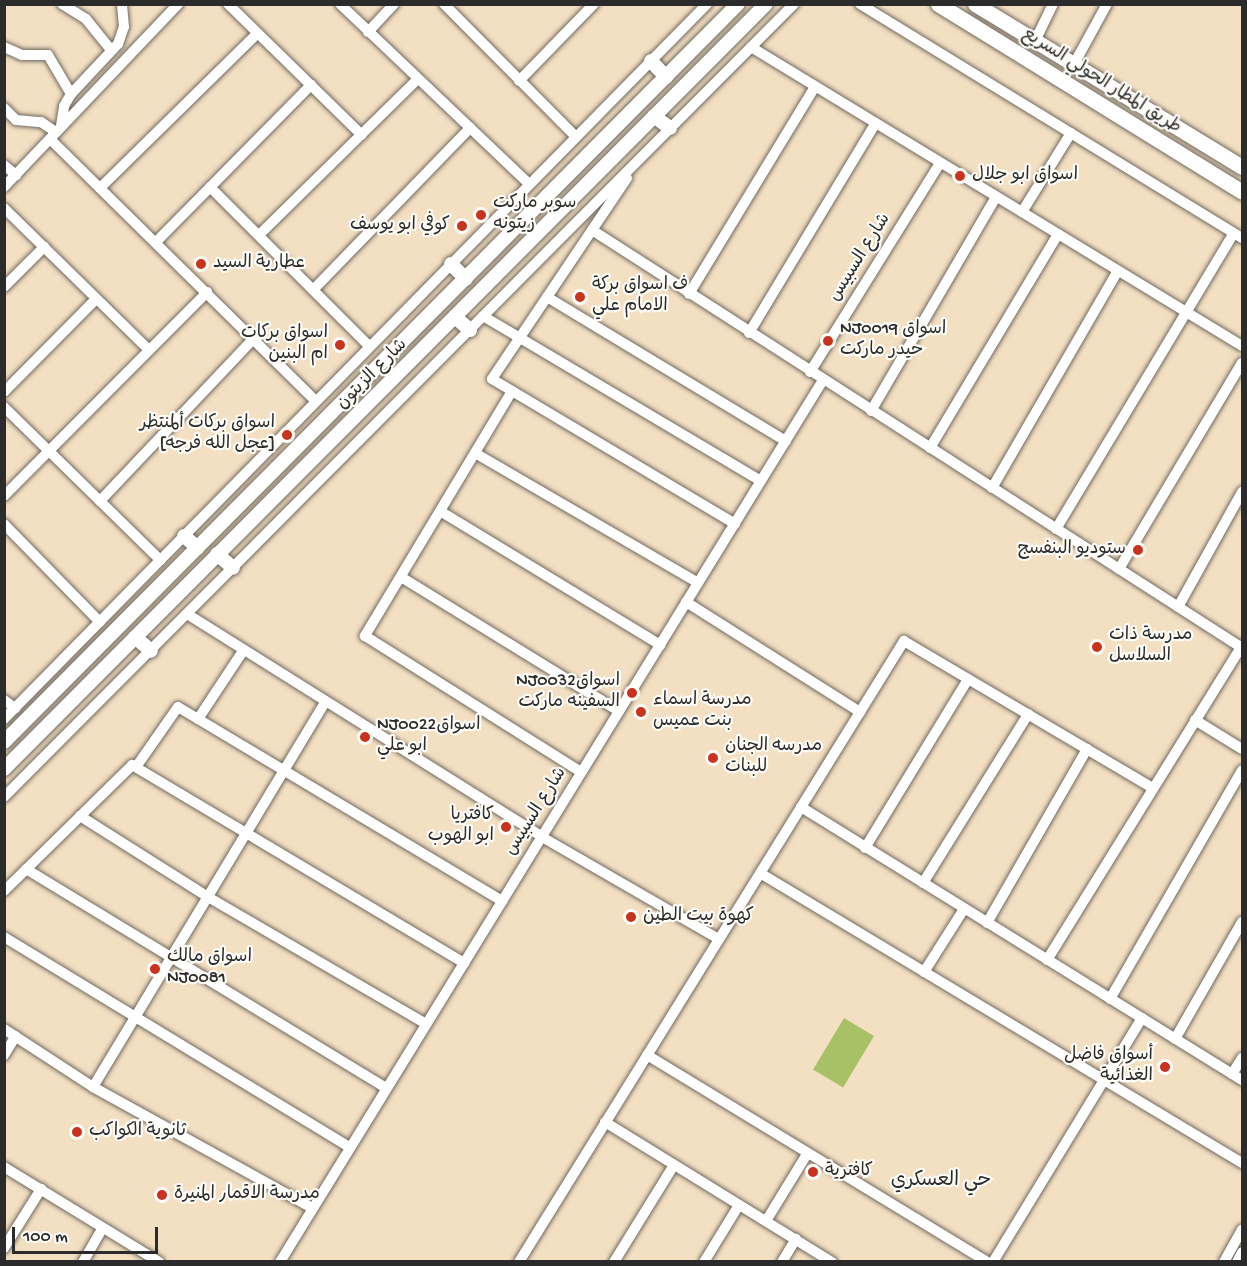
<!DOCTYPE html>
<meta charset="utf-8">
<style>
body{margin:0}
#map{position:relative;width:1247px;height:1266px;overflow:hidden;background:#f3dfc2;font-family:"Gochi Hand","Playpen Sans Arabic",sans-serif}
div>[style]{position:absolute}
.green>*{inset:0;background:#a8c167;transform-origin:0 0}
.roads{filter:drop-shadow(0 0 2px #716a60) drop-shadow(0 0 2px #716a60)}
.minor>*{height:10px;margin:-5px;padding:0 5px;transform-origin:5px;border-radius:5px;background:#fff}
.major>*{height:14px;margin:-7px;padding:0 7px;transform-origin:7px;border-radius:7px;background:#fff}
.highway>*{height:15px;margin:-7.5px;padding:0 7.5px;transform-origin:7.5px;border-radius:7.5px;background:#fff}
.dots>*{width:16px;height:16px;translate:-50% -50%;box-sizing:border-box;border:3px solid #fdfcf7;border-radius:50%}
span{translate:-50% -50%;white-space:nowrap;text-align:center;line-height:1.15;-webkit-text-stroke:4.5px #fdfcf7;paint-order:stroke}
.street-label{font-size:18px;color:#2b2b2b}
.poi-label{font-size:18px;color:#2b2b2b}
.left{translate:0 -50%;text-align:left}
.right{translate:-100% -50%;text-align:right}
.neighbourhood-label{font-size:20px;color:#2b2b2b}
.frame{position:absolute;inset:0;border:6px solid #2b2b2b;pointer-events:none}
.scale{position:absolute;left:12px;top:1227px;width:146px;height:27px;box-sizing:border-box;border:3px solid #2b2b2b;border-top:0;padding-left:8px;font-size:18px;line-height:21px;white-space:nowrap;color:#2b2b2b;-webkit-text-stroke:4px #fdfcf7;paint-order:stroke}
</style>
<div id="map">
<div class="green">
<i style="left:844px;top:1018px;width:35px;height:60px;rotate:31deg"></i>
</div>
<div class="roads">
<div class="minor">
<i style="left:62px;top:4px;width:28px;rotate:32deg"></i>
<i style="left:86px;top:19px;width:40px;rotate:51deg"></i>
<i style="left:228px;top:4px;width:187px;rotate:44.4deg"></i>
<i style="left:340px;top:4px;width:261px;rotate:43.6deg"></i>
<i style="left:444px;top:4px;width:186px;rotate:45.2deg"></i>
<i style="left:860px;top:4px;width:448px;rotate:31.5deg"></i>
<i style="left:368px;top:32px;width:38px;rotate:-47deg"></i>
<i style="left:1035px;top:41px;width:41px;rotate:-64.1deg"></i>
<i style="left:4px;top:47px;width:20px;rotate:24deg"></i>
<i style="left:22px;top:55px;width:26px"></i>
<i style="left:48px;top:55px;width:45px;rotate:59.5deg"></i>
<i style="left:751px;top:47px;width:575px;rotate:31.34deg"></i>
<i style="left:1074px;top:64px;width:68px;rotate:-61.2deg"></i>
<i style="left:519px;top:81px;width:107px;rotate:-45.8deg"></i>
<i style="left:4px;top:108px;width:17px;rotate:45deg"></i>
<i style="left:16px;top:120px;width:25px;rotate:5deg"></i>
<i style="left:41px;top:122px;width:18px;rotate:34deg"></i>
<i style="left:61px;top:126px;width:20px;rotate:-81deg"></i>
<i style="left:64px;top:106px;width:14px;rotate:-60deg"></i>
<i style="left:71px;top:94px;width:69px;rotate:-46.8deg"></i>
<i style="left:118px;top:44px;width:18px;rotate:-71deg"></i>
<i style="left:124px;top:27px;width:23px;rotate:-95deg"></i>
<i style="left:50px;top:139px;width:373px;rotate:44.6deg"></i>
<i style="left:4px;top:165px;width:16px;rotate:40deg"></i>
<i style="left:627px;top:178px;width:242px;rotate:123.9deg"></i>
<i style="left:492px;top:379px;width:283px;rotate:30.8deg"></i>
<i style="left:4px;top:187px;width:253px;rotate:-46.4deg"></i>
<i style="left:210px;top:187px;width:226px;rotate:45deg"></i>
<i style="left:100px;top:188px;width:221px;rotate:-44.5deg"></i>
<i style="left:4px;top:208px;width:203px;rotate:44.4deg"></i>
<i style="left:1022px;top:212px;width:93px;rotate:-58.2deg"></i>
<i style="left:592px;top:230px;width:773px;rotate:32.74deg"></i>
<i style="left:259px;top:235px;width:223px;rotate:-44.5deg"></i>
<i style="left:156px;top:242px;width:221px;rotate:-45.4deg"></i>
<i style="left:4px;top:287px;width:57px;rotate:-45deg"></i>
<i style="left:313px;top:290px;width:226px;rotate:-45.9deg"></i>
<i style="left:689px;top:294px;width:242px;rotate:-58.7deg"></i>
<i style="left:547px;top:297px;width:279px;rotate:31.1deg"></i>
<i style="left:483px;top:316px;width:323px;rotate:30.7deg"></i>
<i style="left:749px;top:333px;width:244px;rotate:-58.9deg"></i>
<i style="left:810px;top:372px;width:246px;rotate:-58.1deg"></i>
<i style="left:512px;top:391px;width:286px;rotate:121deg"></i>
<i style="left:365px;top:636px;width:255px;rotate:32.2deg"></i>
<i style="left:4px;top:392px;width:131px;rotate:-45.3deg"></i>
<i style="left:4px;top:407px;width:219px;rotate:44.4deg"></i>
<i style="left:871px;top:411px;width:248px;rotate:-59.7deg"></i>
<i style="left:930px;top:448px;width:249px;rotate:-59.1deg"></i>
<i style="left:475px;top:453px;width:258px;rotate:30.2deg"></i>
<i style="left:992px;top:488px;width:251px;rotate:-59.9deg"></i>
<i style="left:4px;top:496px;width:288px;rotate:-45.1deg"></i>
<i style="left:100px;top:501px;width:223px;rotate:-46.6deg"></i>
<i style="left:440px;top:511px;width:258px;rotate:31.3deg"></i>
<i style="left:4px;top:524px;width:137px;rotate:45.6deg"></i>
<i style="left:1056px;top:529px;width:345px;rotate:-59deg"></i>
<i style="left:1119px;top:569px;width:240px;rotate:-59.2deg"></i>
<i style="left:401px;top:577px;width:256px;rotate:31.6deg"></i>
<i style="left:686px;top:602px;width:206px;rotate:32.3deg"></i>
<i style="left:1178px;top:607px;width:132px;rotate:-60.9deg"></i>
<i style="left:187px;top:614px;width:419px;rotate:32.1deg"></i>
<i style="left:542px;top:837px;width:204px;rotate:30deg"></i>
<i style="left:4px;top:700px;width:14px;rotate:36deg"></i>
<i style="left:4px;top:719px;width:1003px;rotate:-45.48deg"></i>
<i style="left:198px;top:719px;width:82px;rotate:-56.5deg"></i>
<i style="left:1195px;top:720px;width:55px;rotate:31.7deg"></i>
<i style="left:136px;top:767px;width:73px;rotate:-55deg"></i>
<i style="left:178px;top:707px;width:378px;rotate:30.9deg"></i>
<i style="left:4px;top:797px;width:1119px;rotate:-45.11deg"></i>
<i style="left:801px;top:807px;width:519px;rotate:31.76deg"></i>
<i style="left:80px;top:816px;width:151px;rotate:32.3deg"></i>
<i style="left:208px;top:897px;width:252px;rotate:30.2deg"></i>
<i style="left:865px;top:848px;width:198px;rotate:-58.6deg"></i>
<i style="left:26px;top:869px;width:421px;rotate:31.3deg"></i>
<i style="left:760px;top:873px;width:563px;rotate:31.03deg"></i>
<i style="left:923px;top:883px;width:199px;rotate:-58.1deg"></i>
<i style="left:4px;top:891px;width:180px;rotate:-44.5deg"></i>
<i style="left:132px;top:765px;width:387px;rotate:30.8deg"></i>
<i style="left:987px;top:923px;width:201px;rotate:-60.1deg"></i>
<i style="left:4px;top:937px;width:405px;rotate:31.3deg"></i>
<i style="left:1047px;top:960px;width:370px;rotate:-58.2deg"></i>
<i style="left:924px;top:972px;width:75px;rotate:-57.6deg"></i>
<i style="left:1110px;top:999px;width:264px;rotate:-60deg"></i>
<i style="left:4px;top:1029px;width:106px;rotate:33.1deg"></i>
<i style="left:93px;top:1087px;width:250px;rotate:28.9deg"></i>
<i style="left:1175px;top:1039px;width:135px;rotate:-60.2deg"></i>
<i style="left:4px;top:1055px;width:22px;rotate:-58deg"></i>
<i style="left:647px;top:1055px;width:398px;rotate:31.3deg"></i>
<i style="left:1232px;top:1074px;width:19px;rotate:-58deg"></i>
<i style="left:93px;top:1087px;width:447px;rotate:-58.9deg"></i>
<i style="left:605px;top:1122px;width:267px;rotate:31.7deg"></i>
<i style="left:4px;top:1167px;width:182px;rotate:31.5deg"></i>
<i style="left:766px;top:1221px;width:79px;rotate:-58.5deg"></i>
<i style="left:4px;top:1248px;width:70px;rotate:-57.9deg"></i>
<i style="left:83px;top:1262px;width:39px;rotate:-60deg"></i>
<i style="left:280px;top:1262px;width:1036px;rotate:-58.38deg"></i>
<i style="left:519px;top:1262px;width:731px;rotate:-58.2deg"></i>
<i style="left:904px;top:641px;width:289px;rotate:30.6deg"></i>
<i style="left:614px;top:1262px;width:114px;rotate:-58.3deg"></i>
<i style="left:704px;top:1262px;width:67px;rotate:-58.4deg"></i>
<i style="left:782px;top:1262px;width:27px;rotate:-59deg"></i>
<i style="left:993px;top:1262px;width:286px;rotate:-58.6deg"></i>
<i style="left:1224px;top:1262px;width:37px;rotate:-61deg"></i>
<i style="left:1237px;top:1262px;width:11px;rotate:-63deg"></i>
</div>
<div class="major">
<i style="left:651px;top:61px;width:22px;rotate:47deg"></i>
<i style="left:654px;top:116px;width:20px;rotate:37deg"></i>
<i style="left:451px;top:264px;width:21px;rotate:45deg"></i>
<i style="left:455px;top:317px;width:20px;rotate:41deg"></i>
<i style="left:184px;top:536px;width:18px;rotate:41deg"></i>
<i style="left:217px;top:554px;width:21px;rotate:41deg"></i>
<i style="left:135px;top:637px;width:21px;rotate:41deg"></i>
<i style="left:4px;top:742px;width:1041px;rotate:-45.16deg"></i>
<i style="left:4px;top:769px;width:1080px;rotate:-45.11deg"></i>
</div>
<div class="highway">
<i style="left:938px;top:4px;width:357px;rotate:31.7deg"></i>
<i style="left:975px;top:4px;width:313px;rotate:31.4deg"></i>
</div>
</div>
<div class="dots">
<i style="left:960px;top:176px;background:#c8321e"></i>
<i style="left:481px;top:215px;background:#c8321e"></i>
<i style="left:462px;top:226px;background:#c8321e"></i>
<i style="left:201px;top:264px;background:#c8321e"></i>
<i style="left:580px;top:297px;background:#c8321e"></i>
<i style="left:828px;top:341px;background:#c8321e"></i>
<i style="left:340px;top:345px;background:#c8321e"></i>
<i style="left:287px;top:435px;background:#c8321e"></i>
<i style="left:1138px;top:550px;background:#c8321e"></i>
<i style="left:1097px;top:647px;background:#c8321e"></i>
<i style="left:632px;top:693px;background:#c8321e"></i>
<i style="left:641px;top:712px;background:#c8321e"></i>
<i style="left:365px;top:737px;background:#c8321e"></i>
<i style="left:713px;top:758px;background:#c8321e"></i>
<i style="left:506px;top:827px;background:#c8321e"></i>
<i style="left:631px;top:917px;background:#c8321e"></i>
<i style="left:155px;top:969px;background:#c8321e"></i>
<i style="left:1165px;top:1067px;background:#c8321e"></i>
<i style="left:77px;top:1132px;background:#c8321e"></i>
<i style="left:813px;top:1172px;background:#c8321e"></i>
<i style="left:162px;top:1195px;background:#c8321e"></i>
</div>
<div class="street-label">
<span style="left:1101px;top:82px;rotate:32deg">طريق المطار الحولي السريع</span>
<span style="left:861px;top:258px;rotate:-58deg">شارع السبيس</span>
<span style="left:373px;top:375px;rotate:-45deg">شارع الزيتون</span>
<span style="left:537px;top:812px;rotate:-58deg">شارع السبيس</span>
</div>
<div class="poi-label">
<span class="left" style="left:972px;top:176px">اسواق ابو جلال</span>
<span class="left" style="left:493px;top:215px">سوبر ماركت<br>زيتونه</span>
<span class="right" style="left:450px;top:226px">كوفي ابو يوسف</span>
<span class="left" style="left:213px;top:264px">عطارية السيد</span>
<span class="left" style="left:592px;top:297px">ف اسواق بركة<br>الامام علي</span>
<span class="left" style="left:840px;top:341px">NJ0019 اسواق<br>حيدر ماركت</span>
<span class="right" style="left:328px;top:345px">اسواق بركات<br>ام البنين</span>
<span class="right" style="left:275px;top:435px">اسواق بركات ألمنتظر<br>[عجل الله فرجه]</span>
<span class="right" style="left:1126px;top:550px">ستوديو البنفسج</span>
<span class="left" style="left:1109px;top:647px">مدرسة ذات<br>السلاسل</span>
<span class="right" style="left:620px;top:693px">NJ0032اسواق<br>السفينه ماركت</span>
<span class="left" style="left:653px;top:712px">مدرسة اسماء<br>بنت عميس</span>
<span class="left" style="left:377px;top:737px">NJ0022اسواق<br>ابو علي</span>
<span class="left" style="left:725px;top:758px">مدرسه الجنان<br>للبنات</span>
<span class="right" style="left:494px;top:827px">كافتريا<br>ابو الهوب</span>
<span class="left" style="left:643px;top:917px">كهوة بيت الطين</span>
<span class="left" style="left:167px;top:969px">اسواق مالك<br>NJ0081</span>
<span class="right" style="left:1153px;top:1067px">أسواق فاضل<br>الغذائية</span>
<span class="left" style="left:89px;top:1132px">ثانوية الكواكب</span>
<span class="left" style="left:825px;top:1172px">كافترية</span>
<span class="left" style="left:174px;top:1195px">مدرسة الاقمار المنيرة</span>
</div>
<div class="neighbourhood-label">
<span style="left:941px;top:1181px">حي العسكري</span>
</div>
<div class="frame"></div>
<div class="scale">100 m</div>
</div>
